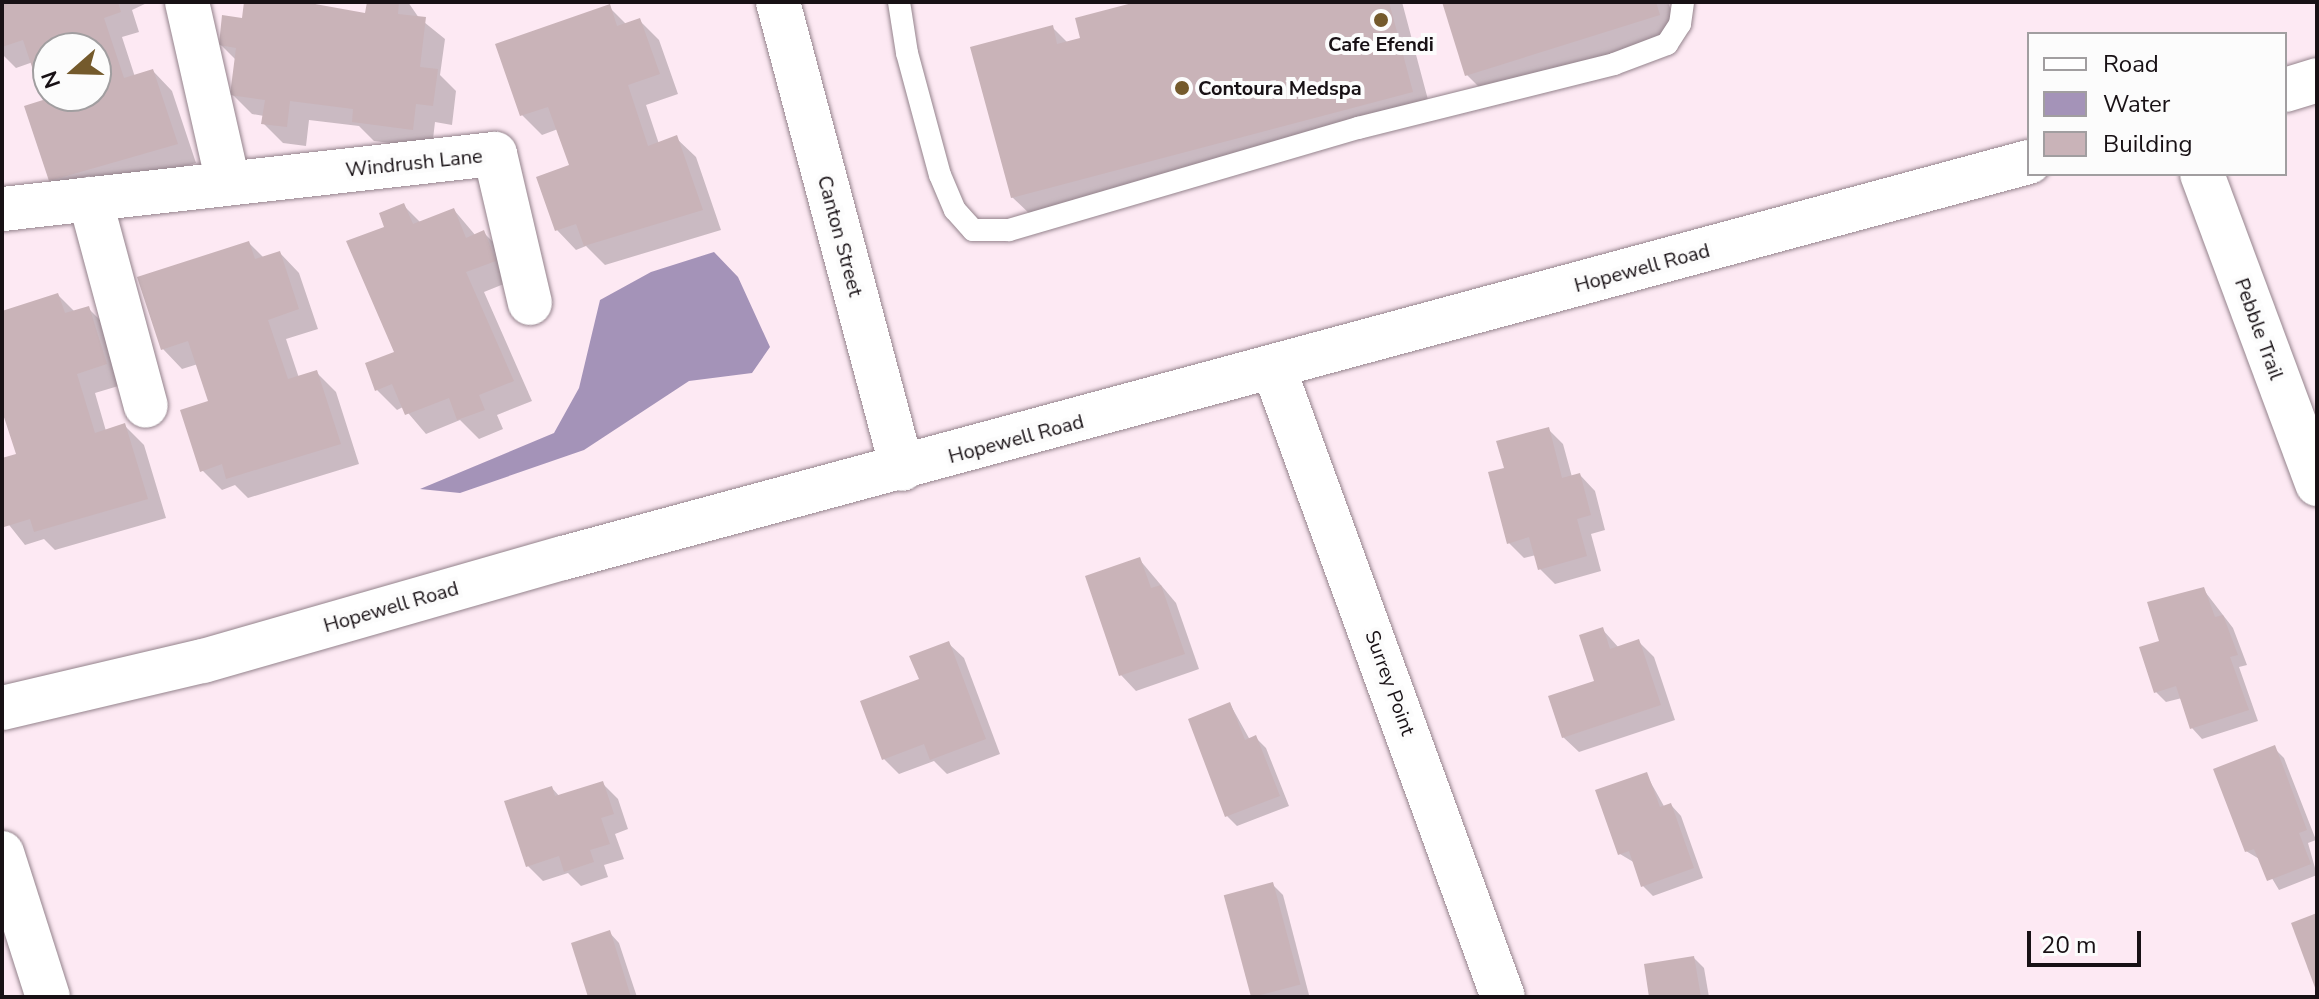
<!DOCTYPE html>
<style>
body{margin:0}
#map{position:relative;width:2319px;height:999px;overflow:hidden;background:#fde9f3;font-family:"Nunito Sans",sans-serif}
div>[style]{position:absolute}
.water>*{inset:0;background:#a493b8}
.shadow>*{inset:0;background:#0003}
.building>*{inset:0;background:#c9b3b8;transform-origin:0 0}
.roads{filter:drop-shadow(0 0 2px #94838c) drop-shadow(0 0 2px #94838c)}
.service>*{height:22px;margin:-11px;padding:0 11px;transform-origin:11px;border-radius:11px;background:#fff}
.minor>*{height:44px;margin:-22px;padding:0 22px;transform-origin:22px;border-radius:22px;background:#fff}
.tertiary>*{height:44px;margin:-22px;padding:0 22px;transform-origin:22px;border-radius:22px;background:#fff}
.dots>*{width:22px;height:22px;translate:-50% -50%;box-sizing:border-box;border:4px solid #fcfcfc;border-radius:50%}
span{translate:-50% -50%;white-space:nowrap;text-align:center;line-height:1.15;-webkit-text-stroke:8px #fcfcfc;paint-order:stroke}
.poi-label{font-size:20px;color:#181115;font-weight:700}
.left{translate:0 -50%;text-align:left}
.street-label{font-size:20px;color:#181115}
.frame{position:absolute;inset:0;border:4px solid #181115;pointer-events:none}
.legend{position:absolute;left:2027px;top:32px;width:260px;height:144px;box-sizing:border-box;background:#fcfcfc;border:2px solid #a19ea0;margin:0;padding:10px 14px;list-style:none;font-size:24px;color:#181115}
.legend li{display:flex;align-items:center;gap:16px;height:40px}
.legend b{width:40px;border:2px solid #a19ea0}
.north{position:absolute;left:32px;top:32px;width:80px;height:80px;box-sizing:border-box;background:#fcfcfc;border:2px solid #a19ea0;border-radius:50%;rotate:250deg;font-size:22px;font-weight:700;line-height:32px;text-align:center;color:#181115}
.north::after{content:'';display:block;margin:auto;width:28px;height:36px;background:#745a2c;clip-path:polygon(50% 0,100% 100%,50% 72%,0 100%)}
.scale{position:absolute;left:2027px;top:931px;width:114px;height:36px;box-sizing:border-box;border:4px solid #181115;border-top:0;padding-left:10px;font-size:24px;line-height:28px;white-space:nowrap;color:#181115;-webkit-text-stroke:6px #fcfcfc;paint-order:stroke}
</style>
<div id="map">
<div class="water">
<i style="clip-path:polygon(714px 252px,738px 277px,770px 347px,752px 373px,689px 381px,584px 450px,460px 493px,420px 489px,554px 433px,579px 388px,600px 300px,651px 272px)"></i>
</div>
<div class="shadow">
<i style="clip-path:polygon(evenodd,2px 2px,149px 2px,132px 10px,139px 32px,122px 37px,135px 77px,153px 71px,172px 91px,196px 163px,70px 200px,51px 180px,46px 101px,33px 62px,16px 68px,2px 54px,2px 2px,48px 48px,96px 48px,96px 96px,48px 96px,48px 48px)"></i>
<i style="clip-path:polygon(246px 2px,313px 2px,320px 9px,367px 16px,369px 2px,408px 2px,419px 18px,445px 39px,440px 75px,456px 91px,452px 125px,435px 122px,432px 148px,374px 141px,359px 126px,309px 120px,306px 146px,283px 143px,263px 123px,264px 116px,252px 114px,232px 94px,237px 61px,221px 45px,244px 20px)"></i>
<i style="clip-path:polygon(1144px 2px,1402px 2px,1431px 111px,1032px 216px,1012px 197px,1052px 27px,1068px 43px,1082px 40px)"></i>
<i style="clip-path:polygon(1444px 2px,1668px 2px,1679px 34px,1486px 94px,1467px 75px)"></i>
<i style="clip-path:polygon(609px 7px,627px 25px,639px 20px,659px 40px,678px 94px,646px 105px,659px 144px,676px 138px,696px 157px,721px 230px,605px 265px,586px 246px,576px 250px,557px 230px,571px 166px,558px 129px,542px 135px,522px 115px)"></i>
<i style="clip-path:polygon(404px 206px,421px 223px,454px 210px,476px 236px,484px 233px,503px 252px,514px 280px,484px 292px,532px 401px,497px 415px,503px 429px,479px 439px,460px 420px,426px 434px,403px 407px,397px 410px,377px 390px,397px 353px,386px 228px)"></i>
<i style="clip-path:polygon(249px 243px,264px 258px,280px 253px,299px 273px,318px 329px,286px 339px,299px 378px,316px 372px,336px 392px,359px 464px,248px 498px,235px 485px,222px 490px,202px 470px,211px 402px,198px 364px,182px 369px,163px 349px)"></i>
<i style="clip-path:polygon(58px 295px,75px 312px,88px 308px,107px 327px,125px 384px,95px 393px,106px 431px,124px 425px,144px 445px,166px 518px,55px 550px,44px 539px,25px 545px,2px 516px,2px 460px,18px 455px,6px 417px,2px 418px,2px 313px)"></i>
<i style="clip-path:polygon(1548px 429px,1563px 444px,1572px 477px,1580px 475px,1595px 491px,1605px 530px,1591px 534px,1601px 571px,1555px 584px,1540px 569px,1536px 555px,1524px 558px,1509px 543px,1506px 470px)"></i>
<i style="clip-path:polygon(1139px 559px,1176px 603px,1199px 669px,1136px 691px,1121px 675px)"></i>
<i style="clip-path:polygon(2203px 589px,2233px 628px,2247px 665px,2239px 667px,2258px 721px,2202px 739px,2192px 728px,2182px 698px,2166px 702px,2156px 692px,2162px 642px)"></i>
<i style="clip-path:polygon(1602px 629px,1619px 648px,1639px 642px,1654px 657px,1675px 720px,1579px 752px,1563px 737px,1596px 683px)"></i>
<i style="clip-path:polygon(948px 643px,964px 658px,1000px 754px,947px 774px,934px 761px,899px 774px,884px 759px,921px 680px)"></i>
<i style="clip-path:polygon(1230px 704px,1250px 740px,1256px 738px,1266px 748px,1289px 806px,1237px 826px,1227px 816px)"></i>
<i style="clip-path:polygon(2274px 748px,2284px 758px,2316px 840px,2308px 843px,2317px 875px,2279px 890px,2261px 860px,2246px 851px)"></i>
<i style="clip-path:polygon(1646px 774px,1665px 808px,1671px 805px,1681px 816px,1703px 878px,1653px 896px,1643px 886px,1635px 863px,1620px 854px)"></i>
<i style="clip-path:polygon(602px 783px,618px 799px,628px 829px,615px 834px,624px 859px,604px 865px,608px 877px,581px 886px,568px 873px,543px 881px,528px 866px,552px 788px,560px 797px)"></i>
<i style="clip-path:polygon(1272px 884px,1283px 895px,1309px 995px,1254px 996px)"></i>
<i style="clip-path:polygon(609px 932px,619px 943px,637px 997px,590px 997px)"></i>
<i style="clip-path:polygon(1694px 958px,1704px 968px,1709px 997px,1651px 997px)"></i>
</div>
<div class="building">
<i style="clip-path:polygon(evenodd,2px 2px,118px 2px,121px 12px,104px 18px,124px 78px,153px 69px,178px 144px,49px 181px,24px 106px,43px 100px,23px 40px,2px 47px,2px 2px,48px 48px,96px 48px,96px 96px,48px 96px,48px 48px)"></i>
<i style="clip-path:polygon(244px 2px,304px 2px,365px 13px,367px 2px,399px 2px,398px 14px,426px 17px,420px 67px,438px 69px,433px 106px,416px 104px,413px 130px,352px 122px,353px 109px,290px 101px,287px 127px,261px 124px,265px 100px,230px 95px,236px 48px,219px 45px,222px 15px,242px 18px)"></i>
<i style="clip-path:polygon(1136px 2px,1389px 2px,1413px 92px,1011px 198px,970px 47px,1053px 25px,1057px 44px,1080px 38px,1075px 18px)"></i>
<i style="clip-path:polygon(1442px 2px,1656px 2px,1660px 15px,1465px 76px)"></i>
<i style="clip-path:polygon(610px 4px,617px 26px,640px 18px,660px 74px,628px 85px,648px 146px,677px 135px,703px 210px,584px 246px,576px 224px,555px 231px,536px 177px,569px 165px,548px 107px,520px 116px,495px 44px)"></i>
<i style="clip-path:polygon(404px 203px,413px 224px,454px 208px,466px 238px,484px 230px,496px 261px,466px 272px,514px 381px,479px 395px,485px 410px,457px 420px,449px 398px,405px 415px,392px 384px,375px 391px,365px 363px,394px 352px,346px 241px,384px 227px,379px 213px)"></i>
<i style="clip-path:polygon(249px 241px,255px 259px,280px 251px,299px 309px,268px 320px,288px 379px,317px 370px,341px 444px,226px 479px,222px 464px,200px 472px,180px 410px,208px 401px,188px 341px,161px 350px,137px 277px)"></i>
<i style="clip-path:polygon(58px 293px,65px 313px,89px 306px,107px 364px,77px 374px,95px 433px,125px 423px,148px 499px,34px 532px,30px 519px,4px 527px,2px 458px,16px 454px,2px 411px,2px 311px)"></i>
<i style="clip-path:polygon(1549px 427px,1562px 478px,1580px 473px,1591px 515px,1577px 519px,1587px 556px,1538px 570px,1529px 537px,1507px 544px,1488px 472px,1504px 468px,1496px 441px)"></i>
<i style="clip-path:polygon(1140px 557px,1151px 588px,1161px 585px,1185px 654px,1119px 676px,1085px 576px)"></i>
<i style="clip-path:polygon(2204px 587px,2215px 617px,2223px 615px,2238px 655px,2230px 657px,2249px 710px,2190px 729px,2176px 686px,2154px 693px,2139px 647px,2159px 641px,2147px 602px)"></i>
<i style="clip-path:polygon(1603px 627px,1610px 649px,1639px 639px,1661px 705px,1562px 738px,1548px 696px,1594px 681px,1579px 635px)"></i>
<i style="clip-path:polygon(949px 641px,986px 739px,930px 760px,924px 744px,882px 760px,860px 701px,919px 679px,909px 656px)"></i>
<i style="clip-path:polygon(1230px 702px,1245px 740px,1256px 735px,1280px 796px,1225px 817px,1188px 719px)"></i>
<i style="clip-path:polygon(2275px 745px,2307px 830px,2299px 833px,2311px 864px,2267px 881px,2254px 849px,2245px 852px,2213px 769px)"></i>
<i style="clip-path:polygon(1647px 772px,1660px 807px,1671px 803px,1694px 868px,1641px 887px,1629px 851px,1618px 855px,1595px 790px)"></i>
<i style="clip-path:polygon(603px 781px,614px 814px,601px 818px,610px 844px,590px 850px,594px 862px,564px 872px,559px 856px,526px 867px,504px 801px,552px 786px,555px 796px)"></i>
<i style="left:1273px;top:882px;width:106px;height:51px;rotate:75deg"></i>
<i style="clip-path:polygon(2317px 913px,2317px 993px,2291px 923px)"></i>
<i style="clip-path:polygon(610px 930px,631px 997px,588px 997px,571px 943px)"></i>
<i style="clip-path:polygon(1694px 956px,1701px 997px,1649px 997px,1644px 964px)"></i>
</div>
<div class="roads">
<div class="service">
<i style="left:899px;top:2px;width:52px;rotate:81.1deg"></i>
<i style="left:907px;top:53px;width:126px;rotate:74.9deg"></i>
<i style="left:940px;top:175px;width:38px;rotate:67deg"></i>
<i style="left:955px;top:210px;width:27px;rotate:48deg"></i>
<i style="left:973px;top:230px;width:36px"></i>
<i style="left:1009px;top:230px;width:364px;rotate:-16.3deg"></i>
<i style="left:1358px;top:128px;width:264px;rotate:-14deg"></i>
<i style="left:1614px;top:64px;width:57px;rotate:-20.7deg"></i>
<i style="left:1667px;top:44px;width:24px;rotate:-57deg"></i>
<i style="left:1680px;top:24px;width:22px;rotate:-82deg"></i>
</div>
<div class="minor">
<i style="left:187px;top:2px;width:186px;rotate:77.2deg"></i>
<i style="left:2202px;top:174px;width:331px;rotate:69.6deg"></i>
<i style="left:90px;top:199px;width:214px;rotate:74.9deg"></i>
<i style="left:3px;top:209px;width:495px;rotate:-6.4deg"></i>
<i style="left:495px;top:154px;width:153px;rotate:76.8deg"></i>
<i style="left:1274px;top:369px;width:668px;rotate:69.97deg"></i>
<i style="left:2px;top:853px;width:151px;rotate:72.3deg"></i>
</div>
<div class="tertiary">
<i style="left:778px;top:2px;width:483px;rotate:75.1deg"></i>
<i style="left:2285px;top:90px;width:34px;rotate:-17deg"></i>
<i style="left:2px;top:708px;width:206px;rotate:-13.2deg"></i>
<i style="left:203px;top:661px;width:374px;rotate:-16deg"></i>
<i style="left:563px;top:558px;width:1519px;rotate:-15.12deg"></i>
</div>
</div>
<div class="dots">
<i style="left:1381px;top:20px;background:#745a2c"></i>
<i style="left:1182px;top:88px;background:#745a2c"></i>
</div>
<div class="poi-label">
<span style="left:1381px;top:44px">Cafe Efendi</span>
<span class="left" style="left:1198px;top:88px">Contoura Medspa</span>
</div>
<div class="street-label">
<span style="left:414px;top:163px;rotate:-6deg">Windrush Lane</span>
<span style="left:840px;top:236px;rotate:75deg">Canton Street</span>
<span style="left:1642px;top:268px;rotate:-15deg">Hopewell Road</span>
<span style="left:2259px;top:329px;rotate:70deg">Pebble Trail</span>
<span style="left:1016px;top:439px;rotate:-15deg">Hopewell Road</span>
<span style="left:391px;top:607px;rotate:-16deg">Hopewell Road</span>
<span style="left:1390px;top:683px;rotate:70deg">Surrey Point</span>
</div>
<div class="frame"></div>
<ul class="legend">
<li><b style="height:10px;background:#fff"></b>Road</li>
<li><b style="height:22px;background:#a493b8"></b>Water</li>
<li><b style="height:22px;background:#c9b3b8"></b>Building</li>
</ul>
<div class="north">N</div>
<div class="scale">20 m</div>
</div>
